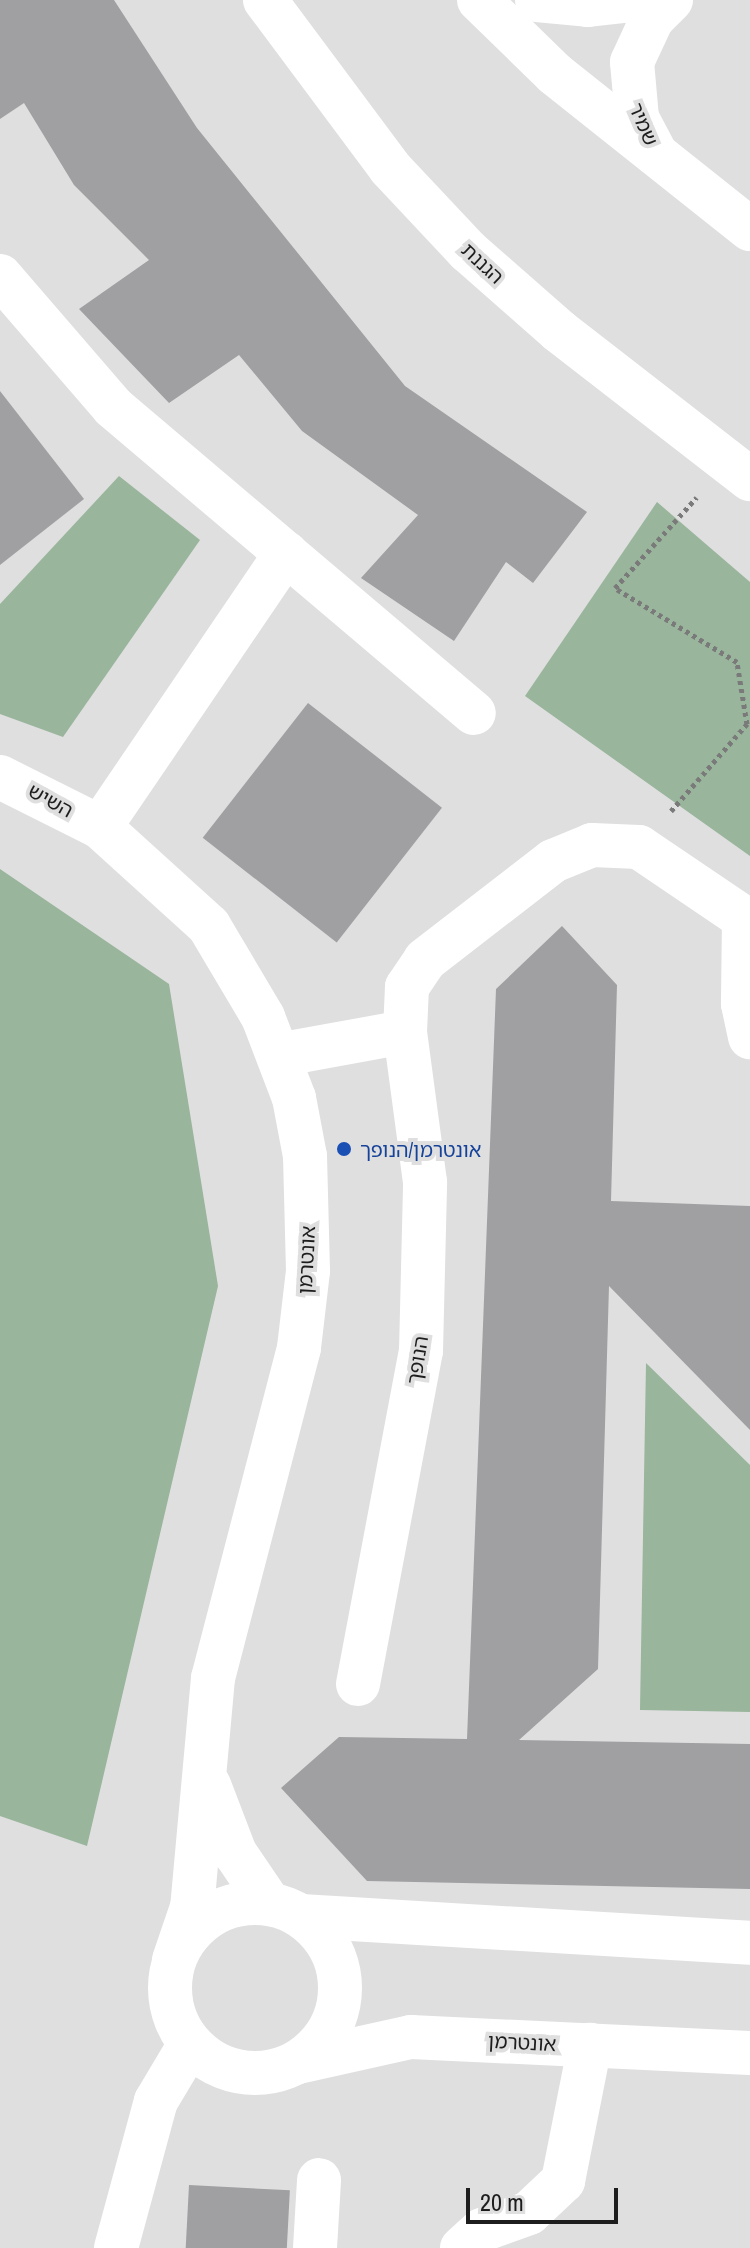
<!DOCTYPE html>
<meta charset="utf-8">
<style>
body{margin:0}
#map{position:relative;width:750px;height:2248px;overflow:hidden;background:#dfdfe0;font-family:"Archivo Narrow","Noto Sans Hebrew",sans-serif}
div>[style]{position:absolute}
.green>*{inset:0;background:#99b59b}
.building>*{inset:0;background:#a0a0a2;transform-origin:0 0}
.path>*{height:5px;margin-top:-2.5px;transform-origin:0;background:repeating-linear-gradient(90deg,#7a7a7b 0 4px,transparent 0 8px)}
.minor>*{height:44px;margin:-22px;padding:0 22px;transform-origin:22px;border-radius:22px;background:#fff}
.minor>.ring{margin:-22px;padding:0;box-sizing:content-box;background:none;border:44px solid #fff;border-radius:50%}
.dots>*{width:22px;height:22px;translate:-50% -50%;box-sizing:border-box;border:4px solid #dfdfe0;border-radius:50%}
span{translate:-50% -50%;white-space:nowrap;text-align:center;line-height:1.15;-webkit-text-stroke:8px #dfdfe0;paint-order:stroke}
.street-label{font-size:20px;color:#1d1d1d}
.transit-label{font-size:20px;color:#164399}
.left{translate:0 -50%;text-align:left}
.scale{position:absolute;left:466px;top:2188px;width:152px;height:36px;box-sizing:border-box;border:4px solid #1d1d1d;border-top:0;padding-left:10px;font-size:24px;line-height:28px;white-space:nowrap;color:#1d1d1d;-webkit-text-stroke:6px #dfdfe0;paint-order:stroke}
</style>
<div id="map">
<div class="green">
<i style="clip-path:polygon(119px 476px,200px 540px,63px 737px,0 714px,0 604px)"></i>
<i style="clip-path:polygon(657px 502px,750px 582px,750px 856px,525px 696px)"></i>
<i style="clip-path:polygon(0 869px,169px 984px,218px 1286px,87px 1846px,0 1816px)"></i>
<i style="clip-path:polygon(646px 1363px,750px 1465px,750px 1712px,640px 1710px)"></i>
</div>
<div class="building">
<i style="clip-path:polygon(0 0,114px 0,197px 128px,405px 386px,587px 512px,533px 583px,506px 562px,454px 641px,361px 578px,418px 515px,302px 431px,239px 355px,169px 403px,79px 309px,149px 260px,74px 185px,24px 103px,0 119px)"></i>
<i style="clip-path:polygon(0 391px,84px 499px,0 565px)"></i>
<i style="left:308px;top:703px;width:170px;height:171px;rotate:38deg"></i>
<i style="clip-path:polygon(562px 926px,617px 985px,611px 1201px,750px 1206px,750px 1430px,609px 1286px,598px 1669px,519px 1740px,750px 1744px,750px 1889px,367px 1881px,281px 1788px,339px 1737px,467px 1739px,496px 989px)"></i>
<i style="left:189px;top:2185px;width:101px;height:63px;rotate:3deg"></i>
</div>
<div class="path">
<i style="left:671px;top:811px;width:116px;rotate:-48.9deg"></i>
<i style="left:747px;top:724px;width:63px;rotate:-99.2deg"></i>
<i style="left:737px;top:662px;width:143px;rotate:-148.8deg"></i>
<i style="left:615px;top:588px;width:122px;rotate:-48deg"></i>
</div>
<div class="minor">
<i style="left:265px;top:0;width:209px;rotate:53.3deg"></i>
<i style="left:390px;top:168px;width:114px;rotate:46.8deg"></i>
<i style="left:468px;top:251px;width:121px;rotate:41.3deg"></i>
<i style="left:559px;top:331px;width:242px;rotate:37.8deg"></i>
<i style="left:479px;top:0;width:106px;rotate:44.2deg"></i>
<i style="left:555px;top:74px;width:249px;rotate:38.5deg"></i>
<i style="left:537px;top:0;width:51px;rotate:5.6deg"></i>
<i style="left:588px;top:5px;width:43px;rotate:-6.6deg"></i>
<i style="left:656px;top:154px;width:41px;rotate:-117.8deg"></i>
<i style="left:637px;top:118px;width:56px;rotate:-95.1deg"></i>
<i style="left:632px;top:62px;width:47px;rotate:-65.1deg"></i>
<i style="left:652px;top:19px;width:27px;rotate:-45deg"></i>
<i style="left:0;top:276px;width:173px;rotate:49.2deg"></i>
<i style="left:113px;top:407px;width:473px;rotate:40.3deg"></i>
<i style="left:0;top:777px;width:112px;rotate:26.6deg"></i>
<i style="left:100px;top:827px;width:147px;rotate:42.2deg"></i>
<i style="left:209px;top:926px;width:106px;rotate:59.3deg"></i>
<i style="left:263px;top:1017px;width:87px;rotate:69.1deg"></i>
<i style="left:294px;top:1098px;width:59px;rotate:79.3deg"></i>
<i style="left:305px;top:1156px;width:115px;rotate:88.5deg"></i>
<i style="left:308px;top:1271px;width:78px;rotate:96.7deg"></i>
<i style="left:299px;top:1348px;width:341px;rotate:104.6deg"></i>
<i style="left:213px;top:1678px;width:230px;rotate:95.2deg"></i>
<i style="left:192px;top:1907px;width:56px;rotate:108.8deg"></i>
<i style="left:100px;top:827px;width:331px;rotate:-55.8deg"></i>
<i style="left:750px;top:923px;width:8px;rotate:-140deg"></i>
<i style="left:744px;top:918px;width:86px;rotate:90.7deg"></i>
<i style="left:743px;top:1004px;width:34px;rotate:78deg"></i>
<i style="left:278px;top:1055px;width:129px;rotate:-10.3deg"></i>
<i style="left:358px;top:1684px;width:339px;rotate:-79.3deg"></i>
<i style="left:421px;top:1351px;width:169px;rotate:-88.6deg"></i>
<i style="left:425px;top:1182px;width:151px;rotate:-97.6deg"></i>
<i style="left:405px;top:1032px;width:45px;rotate:-87.5deg"></i>
<i style="left:407px;top:987px;width:32px;rotate:-56deg"></i>
<i style="left:425px;top:960px;width:162px;rotate:-37.7deg"></i>
<i style="left:553px;top:861px;width:42px;rotate:-22.3deg"></i>
<i style="left:592px;top:845px;width:47px;rotate:2.4deg"></i>
<i style="left:639px;top:847px;width:127px;rotate:34.1deg"></i>
<i style="left:209px;top:1785px;width:73px;rotate:69.1deg"></i>
<i style="left:235px;top:1853px;width:60px;rotate:55.8deg"></i>
<i class="ring" style="left:170px;top:1903px;width:126px;height:126px"></i>
<i style="left:301px;top:1916px;width:450px;rotate:3.4deg"></i>
<i style="left:298px;top:2062px;width:116px;rotate:-12.5deg"></i>
<i style="left:411px;top:2037px;width:339px;rotate:2.7deg"></i>
<i style="left:116px;top:2248px;width:152px;rotate:-74.8deg"></i>
<i style="left:156px;top:2101px;width:66px;rotate:-59.2deg"></i>
<i style="left:315px;top:2248px;width:68px;rotate:-86.6deg"></i>
<i style="left:462px;top:2248px;width:27px;rotate:-42deg"></i>
<i style="left:482px;top:2230px;width:50px;rotate:-19.9deg"></i>
<i style="left:529px;top:2213px;width:47px;rotate:-43.3deg"></i>
<i style="left:563px;top:2181px;width:139px;rotate:-78.8deg"></i>
</div>
<div class="dots">
<i style="left:344px;top:1149px;background:#1a4fb4"></i>
</div>
<div class="street-label">
<span style="left:644px;top:124px;rotate:67deg">שמיר</span>
<span style="left:483px;top:263px;rotate:43deg">הגננת</span>
<span style="left:51px;top:800px;rotate:29deg">השיש</span>
<span style="left:306px;top:1260px;rotate:-87deg">אונטרמן</span>
<span style="left:417px;top:1360px;rotate:-81deg">הנופך</span>
<span style="left:522px;top:2042px;rotate:3deg">אונטרמן</span>
</div>
<div class="transit-label">
<span class="left" style="left:360px;top:1149px">אונטרמן/הנופך</span>
</div>
<div class="scale">20 m</div>
</div>
